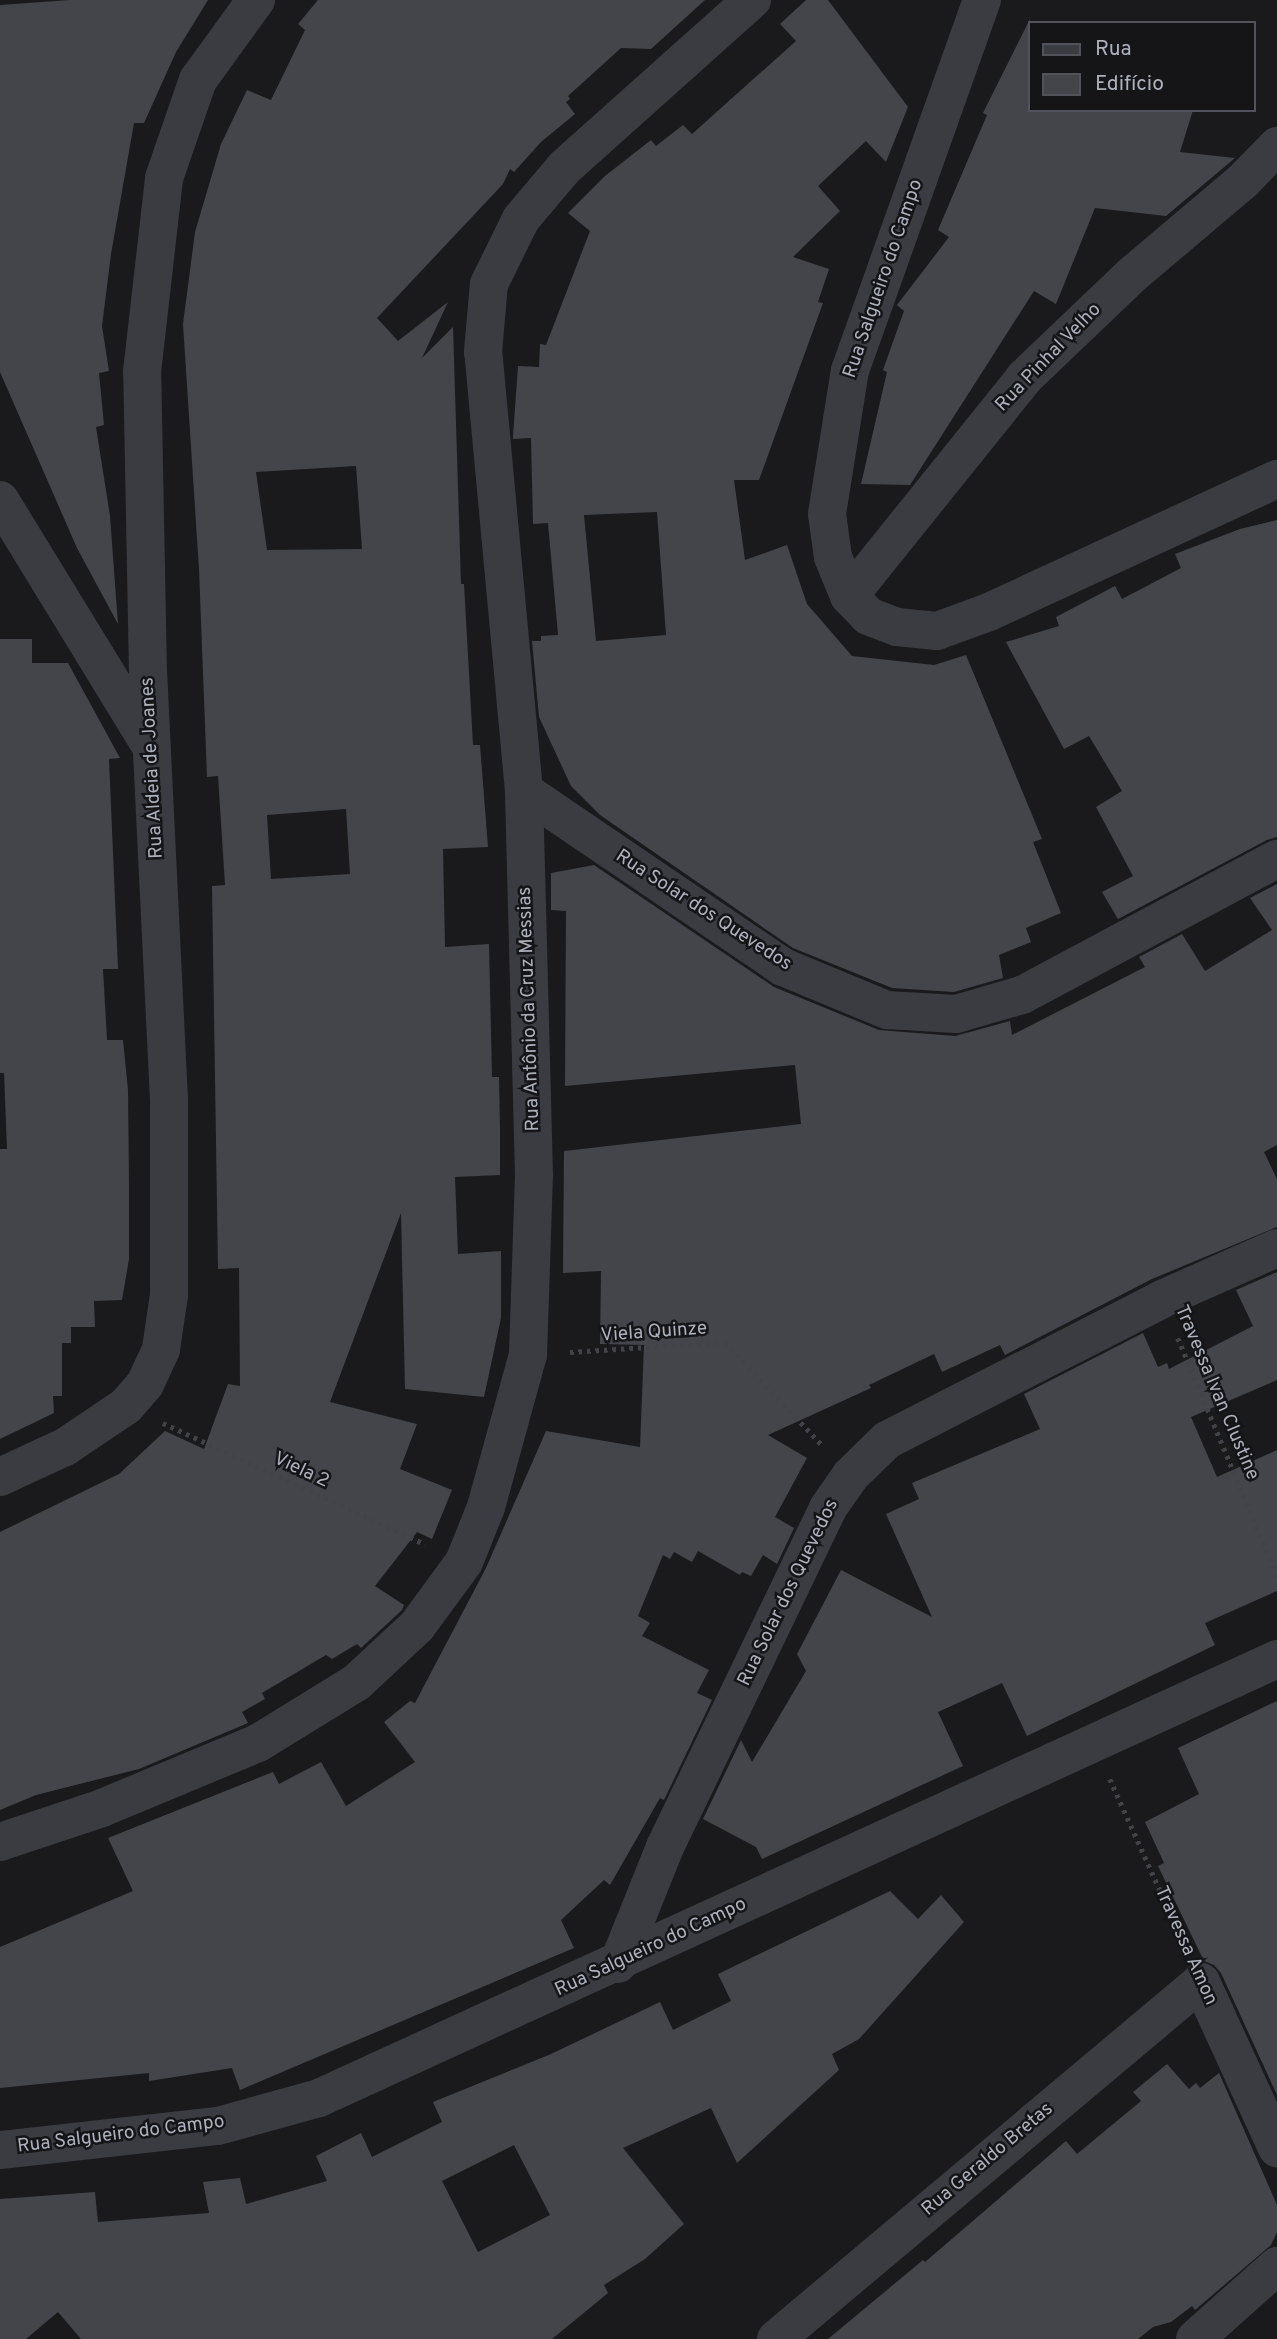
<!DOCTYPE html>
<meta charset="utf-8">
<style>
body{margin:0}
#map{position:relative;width:1277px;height:2339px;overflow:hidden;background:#1a1a1d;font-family:Overpass,sans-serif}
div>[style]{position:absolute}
.building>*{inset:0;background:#44454a}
.path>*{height:4.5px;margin-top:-2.25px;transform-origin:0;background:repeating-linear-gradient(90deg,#414349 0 3.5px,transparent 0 8.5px)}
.minor>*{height:38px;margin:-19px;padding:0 19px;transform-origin:19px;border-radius:19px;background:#3b3c42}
span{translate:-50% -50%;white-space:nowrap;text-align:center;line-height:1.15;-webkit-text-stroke:5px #151518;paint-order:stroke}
.street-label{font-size:19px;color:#adb1bc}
.legend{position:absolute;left:1028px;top:21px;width:228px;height:91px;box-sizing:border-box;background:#151518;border:2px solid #52535a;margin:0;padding:9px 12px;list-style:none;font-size:21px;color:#adb1bc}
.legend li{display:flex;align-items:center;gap:14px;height:35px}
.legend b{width:35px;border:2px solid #52535a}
</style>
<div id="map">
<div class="building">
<i style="clip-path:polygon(70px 0,208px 0,176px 52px,144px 123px,134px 123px,111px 254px,102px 326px,109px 371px,99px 373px,104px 425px,96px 427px,110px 516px,118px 624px,77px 548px,0 372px,0 5px)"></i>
<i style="clip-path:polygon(evenodd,318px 0,705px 0,651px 49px,621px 48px,568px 96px,570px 99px,566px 102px,575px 114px,541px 142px,514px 172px,510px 169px,503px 184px,377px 318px,398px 341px,448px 302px,422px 358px,453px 327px,461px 584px,464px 584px,473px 745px,480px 745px,488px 847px,443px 849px,445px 947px,489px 944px,492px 1077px,499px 1077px,500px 1129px,500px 1175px,455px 1177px,458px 1254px,501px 1251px,501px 1318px,484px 1397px,405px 1389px,401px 1213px,330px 1402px,417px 1424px,400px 1469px,452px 1490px,432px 1539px,417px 1532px,375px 1586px,404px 1605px,402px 1610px,361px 1648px,357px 1644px,332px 1659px,326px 1655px,262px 1693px,265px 1699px,242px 1712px,248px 1723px,139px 1769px,36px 1795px,0 1810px,0 1532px,119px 1474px,165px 1431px,204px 1449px,228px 1384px,240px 1386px,239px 1268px,218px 1269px,212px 886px,225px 885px,218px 776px,207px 777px,199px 569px,183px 324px,195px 232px,221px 144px,247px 90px,271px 100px,305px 30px,298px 24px,318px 0,356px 466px,362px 549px,267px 550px,256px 472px,356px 466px,318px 0,346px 809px,350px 874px,271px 879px,267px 815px,346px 809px)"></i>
<i style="clip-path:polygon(evenodd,806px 0,828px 0,908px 107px,886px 162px,866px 141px,818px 186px,840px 211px,793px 257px,829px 269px,818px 302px,823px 303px,759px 480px,734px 480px,745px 560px,787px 545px,807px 604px,852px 656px,934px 665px,966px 655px,1042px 839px,1033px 842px,1061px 913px,1026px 928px,1031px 942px,999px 955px,1003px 978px,954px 992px,892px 988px,793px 948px,600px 815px,571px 786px,539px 717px,532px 641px,541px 641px,541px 636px,558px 635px,548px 523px,533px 524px,531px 438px,513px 439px,513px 436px,518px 366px,539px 367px,540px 344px,546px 345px,590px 231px,568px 213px,605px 176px,651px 140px,656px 146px,683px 125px,692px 134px,796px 41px,780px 24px,806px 0,657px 512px,666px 635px,596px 641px,584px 515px,657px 512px)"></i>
<i style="clip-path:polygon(1030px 19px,1030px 110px,1193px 110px,1180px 152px,1235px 158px,1166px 216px,1095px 208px,1056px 304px,1034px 291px,910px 485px,861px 484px,887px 372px,883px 370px,904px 311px,897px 305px,949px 237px,938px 230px,987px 115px,983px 113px)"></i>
<i style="clip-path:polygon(1277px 520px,1277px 837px,1267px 840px,1118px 919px,1102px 892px,1133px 876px,1096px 807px,1122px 791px,1089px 736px,1064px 749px,1006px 642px,1059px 626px,1056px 617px,1115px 586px,1122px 599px,1181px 568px,1175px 554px,1240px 529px)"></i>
<i style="clip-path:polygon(0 639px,32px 639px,32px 663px,68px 663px,120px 758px,109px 759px,118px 969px,103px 969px,107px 1040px,123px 1040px,128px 1090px,129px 1182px,129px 1259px,122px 1300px,94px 1301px,95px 1327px,71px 1327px,71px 1343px,62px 1343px,62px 1396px,53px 1396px,54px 1413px,0 1439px,0 1149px,7px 1149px,4px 1073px,0 1073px)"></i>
<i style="clip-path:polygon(594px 865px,774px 987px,879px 1030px,955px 1036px,1010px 1021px,1012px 1035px,1145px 967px,1139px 957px,1182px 934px,1205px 971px,1272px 930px,1250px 898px,1277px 884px,1277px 1145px,1264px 1152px,1277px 1179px,1277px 1227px,1152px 1279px,1005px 1355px,1000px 1345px,942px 1372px,934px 1354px,869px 1385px,871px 1388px,768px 1435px,807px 1458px,775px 1517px,794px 1528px,777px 1564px,763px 1555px,751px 1576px,742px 1572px,740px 1575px,698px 1551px,692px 1562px,674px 1552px,670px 1559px,663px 1555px,638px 1616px,650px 1623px,642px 1636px,709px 1670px,697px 1693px,712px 1700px,664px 1800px,660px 1798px,610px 1885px,604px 1880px,561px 1920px,574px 1948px,240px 2090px,232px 2068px,149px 2081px,149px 2073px,0 2088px,0 1947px,133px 1891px,108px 1838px,273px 1772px,279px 1784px,321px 1762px,346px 1806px,415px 1762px,384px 1722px,410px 1701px,415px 1703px,486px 1568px,546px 1431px,640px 1447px,644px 1345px,600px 1344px,601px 1271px,563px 1273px,564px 1151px,801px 1124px,795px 1065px,565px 1086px,566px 911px,551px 910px,551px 873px)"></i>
<i style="clip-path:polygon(1277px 1272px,1277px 1380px,1191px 1417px,1217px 1477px,1277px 1450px,1277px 1591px,1205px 1623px,1215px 1645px,1027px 1736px,1002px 1683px,938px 1712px,963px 1766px,762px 1859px,756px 1847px,703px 1819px,741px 1740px,752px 1762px,806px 1671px,797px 1654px,841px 1570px,932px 1617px,886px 1514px,919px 1499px,912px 1483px,1040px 1429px,1024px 1394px,1143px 1333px,1158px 1367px,1167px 1363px,1169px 1369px,1253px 1326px,1236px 1290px)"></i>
<i style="clip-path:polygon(1277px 1701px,1277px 2095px,1221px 1973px,1214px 1965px,1204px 1961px,1158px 1866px,1164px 1863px,1145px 1822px,1199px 1794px,1178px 1748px)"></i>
<i style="clip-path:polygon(evenodd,890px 1891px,918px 1919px,941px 1895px,964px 1922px,859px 2039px,832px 2054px,839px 2070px,737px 2163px,711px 2108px,623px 2148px,684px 2224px,645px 2259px,604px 2285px,608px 2293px,552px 2339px,81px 2339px,58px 2312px,26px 2339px,0 2339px,0 2199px,95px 2192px,98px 2222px,209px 2213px,203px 2182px,240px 2178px,246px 2204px,327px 2181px,316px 2156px,361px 2133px,372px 2157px,442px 2122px,433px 2102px,551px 2054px,660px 2002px,673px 2030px,731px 2001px,718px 1974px,890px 1891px,514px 2145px,550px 2215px,478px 2252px,442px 2181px,514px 2145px)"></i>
<i style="clip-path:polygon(1167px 2064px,1189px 2089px,1196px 2083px,1200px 2088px,1219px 2073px,1277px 2205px,1277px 2232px,1271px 2245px,1195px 2310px,1192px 2306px,1171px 2322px,1153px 2327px,1138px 2339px,828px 2339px,923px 2260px,925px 2262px,1066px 2141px,1077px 2154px,1141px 2101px,1133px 2092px)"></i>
</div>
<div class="path">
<i style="left:1178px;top:1338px;width:258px;rotate:67.4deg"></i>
<i style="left:570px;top:1352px;width:155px;rotate:-3.7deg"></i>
<i style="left:725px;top:1342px;width:144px;rotate:46.7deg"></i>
<i style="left:163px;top:1423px;width:289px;rotate:24.8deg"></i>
<i style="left:1110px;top:1779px;width:183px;rotate:65.8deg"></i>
</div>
<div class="minor">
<i style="left:982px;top:0;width:393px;rotate:109.6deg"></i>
<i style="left:850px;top:370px;width:146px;rotate:99.1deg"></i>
<i style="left:827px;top:514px;width:43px;rotate:82.1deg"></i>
<i style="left:833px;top:557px;width:42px;rotate:67.7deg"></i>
<i style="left:849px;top:596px;width:28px;rotate:46deg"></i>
<i style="left:868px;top:616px;width:31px;rotate:21deg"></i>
<i style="left:897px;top:627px;width:40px;rotate:5.7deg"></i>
<i style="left:937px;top:631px;width:55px;rotate:-20.1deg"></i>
<i style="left:989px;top:612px;width:317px;rotate:-24.8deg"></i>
<i style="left:0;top:500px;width:285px;rotate:58.5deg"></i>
<i style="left:849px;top:596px;width:280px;rotate:-51.2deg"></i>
<i style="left:1024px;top:378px;width:151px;rotate:-43.7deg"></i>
<i style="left:1133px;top:274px;width:144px;rotate:-40.2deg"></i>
<i style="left:1243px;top:181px;width:49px;rotate:-45.8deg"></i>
<i style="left:524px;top:791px;width:313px;rotate:34.2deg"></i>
<i style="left:783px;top:967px;width:113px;rotate:22.5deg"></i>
<i style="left:887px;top:1010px;width:69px;rotate:3.3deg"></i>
<i style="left:956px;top:1014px;width:69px;rotate:-16.1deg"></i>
<i style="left:1022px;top:995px;width:289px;rotate:-28.1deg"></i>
<i style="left:0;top:1477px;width:72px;rotate:-24.8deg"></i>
<i style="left:65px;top:1447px;width:73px;rotate:-33.9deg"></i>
<i style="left:126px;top:1406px;width:29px;rotate:-49deg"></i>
<i style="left:145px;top:1384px;width:38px;rotate:-65deg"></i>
<i style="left:161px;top:1349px;width:55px;rotate:-81.6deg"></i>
<i style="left:169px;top:1295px;width:195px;rotate:-90deg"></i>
<i style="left:169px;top:1100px;width:427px;rotate:-92.8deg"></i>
<i style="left:148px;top:674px;width:302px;rotate:-91.1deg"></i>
<i style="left:142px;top:372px;width:195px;rotate:-83.5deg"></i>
<i style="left:164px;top:178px;width:104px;rotate:-70.9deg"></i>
<i style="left:198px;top:80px;width:99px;rotate:-54.1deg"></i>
<i style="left:0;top:1842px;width:108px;rotate:-18.4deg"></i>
<i style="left:102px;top:1808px;width:169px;rotate:-22.6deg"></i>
<i style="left:258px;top:1743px;width:116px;rotate:-31.6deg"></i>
<i style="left:357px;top:1682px;width:82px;rotate:-43deg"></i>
<i style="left:417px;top:1626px;width:79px;rotate:-53.7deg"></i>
<i style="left:464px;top:1562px;width:59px;rotate:-68.2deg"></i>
<i style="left:486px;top:1507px;width:158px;rotate:-74.6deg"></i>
<i style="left:528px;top:1355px;width:180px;rotate:-88.1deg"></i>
<i style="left:534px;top:1175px;width:384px;rotate:-91.5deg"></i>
<i style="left:524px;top:791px;width:441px;rotate:-95.3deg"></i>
<i style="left:483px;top:352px;width:68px;rotate:-85deg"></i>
<i style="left:489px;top:284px;width:72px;rotate:-63.8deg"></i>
<i style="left:521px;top:219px;width:68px;rotate:-49.8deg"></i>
<i style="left:565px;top:167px;width:251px;rotate:-41.8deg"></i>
<i style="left:618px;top:1964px;width:126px;rotate:-68.1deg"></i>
<i style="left:665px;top:1847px;width:376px;rotate:-64.3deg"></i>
<i style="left:828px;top:1508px;width:40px;rotate:-55.1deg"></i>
<i style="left:851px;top:1475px;width:50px;rotate:-44.2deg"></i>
<i style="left:887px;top:1440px;width:309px;rotate:-27.1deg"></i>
<i style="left:1162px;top:1299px;width:126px;rotate:-23.9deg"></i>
<i style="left:0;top:2150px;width:219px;rotate:-6.3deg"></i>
<i style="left:218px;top:2126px;width:105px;rotate:-15.5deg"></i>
<i style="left:319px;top:2098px;width:1054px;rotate:-24.62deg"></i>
<i style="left:776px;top:2339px;width:555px;rotate:-40.03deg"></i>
<i style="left:1201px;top:1982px;width:183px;rotate:65.4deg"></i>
<i style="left:1195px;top:2339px;width:110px;rotate:-41.7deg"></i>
</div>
<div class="street-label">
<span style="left:884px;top:279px;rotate:-71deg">Rua Salgueiro do Campo</span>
<span style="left:1049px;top:358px;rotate:-46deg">Rua Pinhal Velho</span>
<span style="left:153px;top:768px;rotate:-93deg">Rua Aldeia de Joanes</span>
<span style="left:703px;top:911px;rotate:33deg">Rua Solar dos Quevedos</span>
<span style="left:530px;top:1009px;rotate:-92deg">Rua Antônio da Cruz Messias</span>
<span style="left:654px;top:1333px;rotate:-4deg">Viela Quinze</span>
<span style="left:1216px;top:1393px;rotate:67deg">Travessa Ivan Clustine</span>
<span style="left:301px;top:1471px;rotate:25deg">Viela 2</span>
<span style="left:789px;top:1593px;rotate:-64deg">Rua Solar dos Quevedos</span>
<span style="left:1185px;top:1946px;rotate:66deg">Travessa Amon</span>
<span style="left:651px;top:1948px;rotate:-25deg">Rua Salgueiro do Campo</span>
<span style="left:121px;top:2135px;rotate:-7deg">Rua Salgueiro do Campo</span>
<span style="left:988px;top:2160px;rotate:-40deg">Rua Geraldo Bretas</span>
</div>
<ul class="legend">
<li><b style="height:9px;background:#3b3c42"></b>Rua</li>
<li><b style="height:19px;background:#44454a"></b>Edifício</li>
</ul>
</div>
